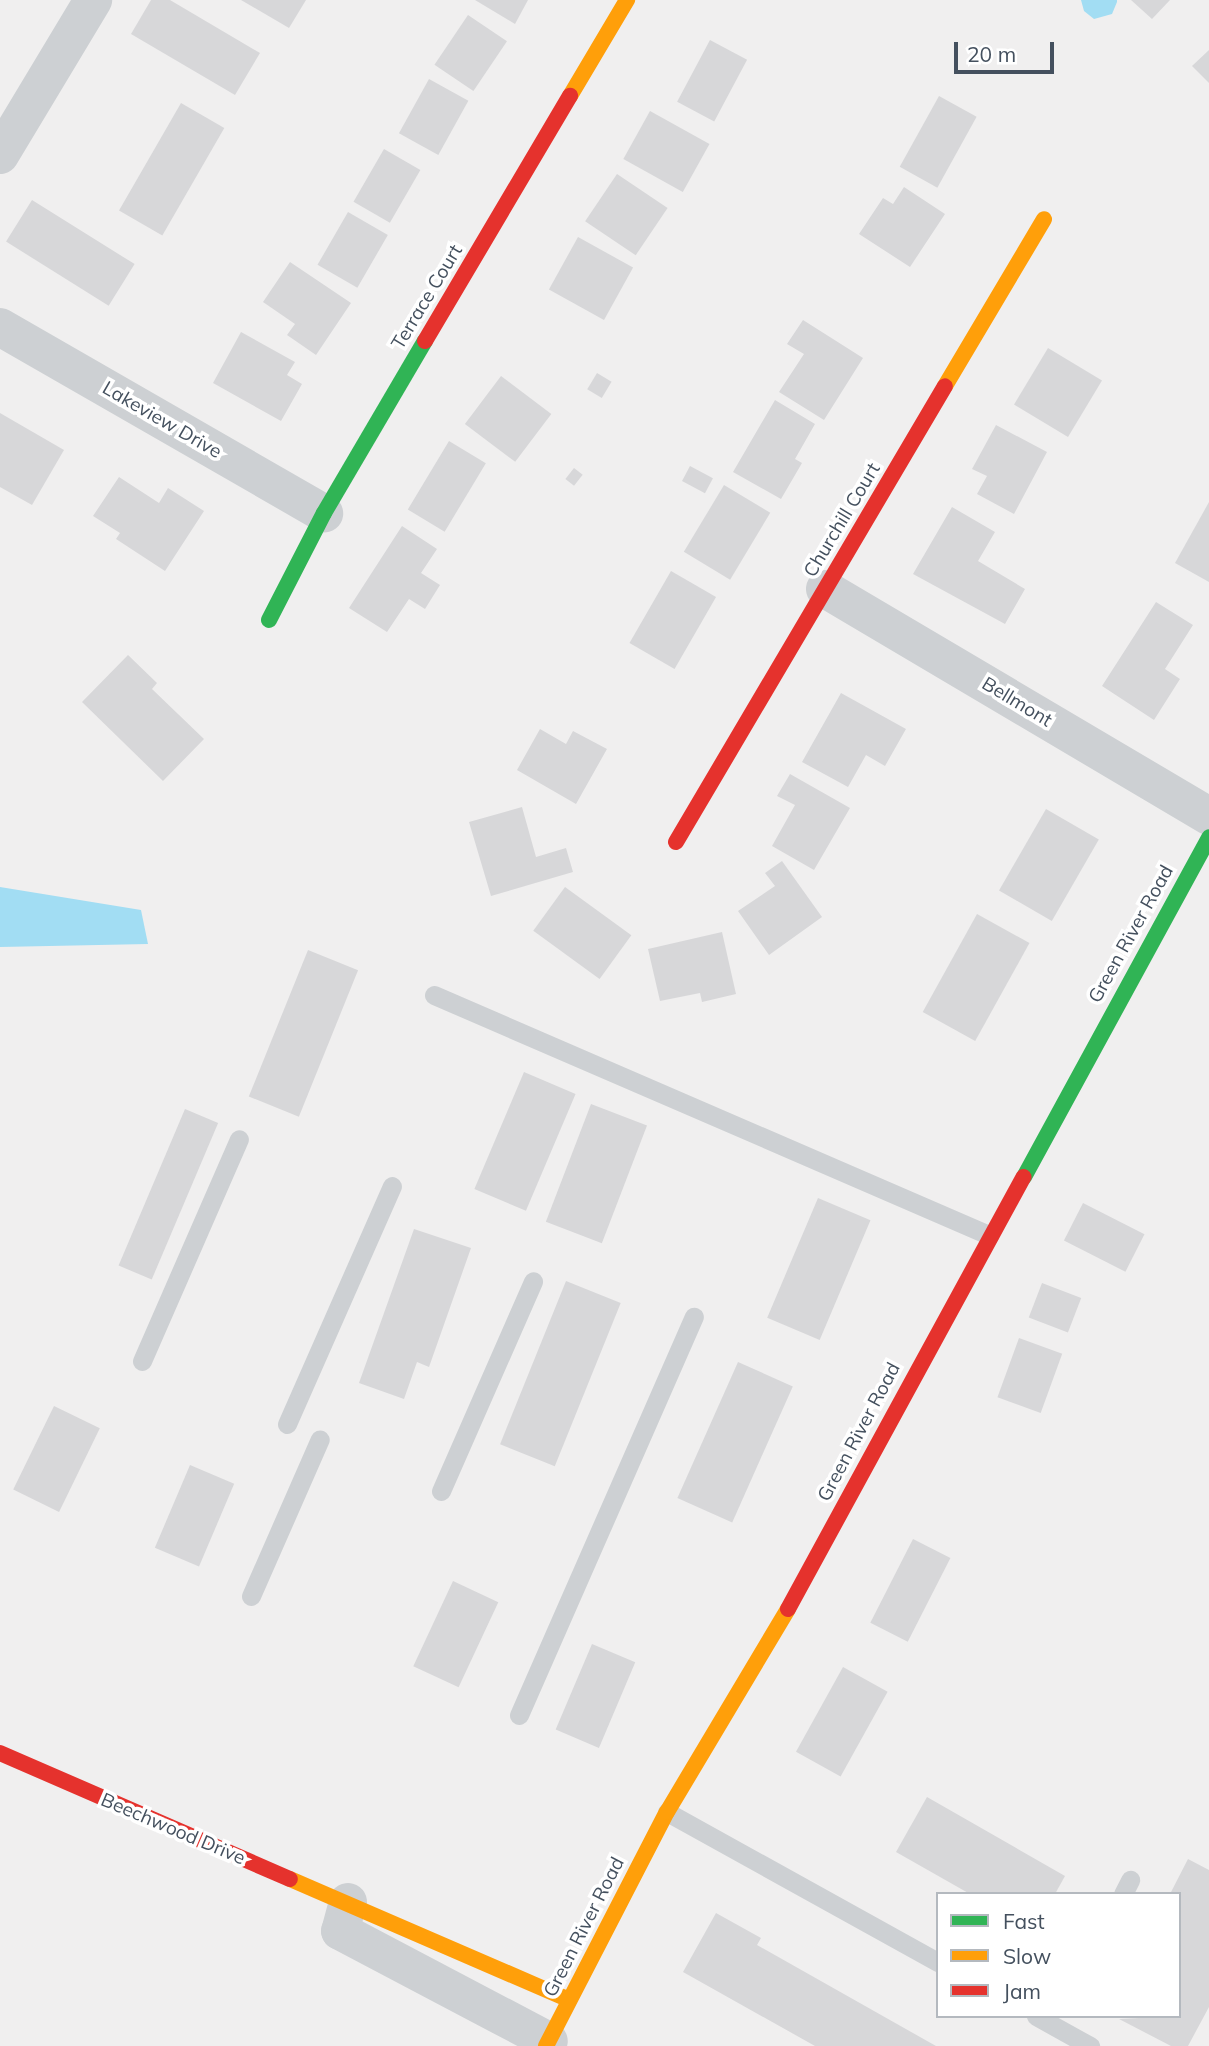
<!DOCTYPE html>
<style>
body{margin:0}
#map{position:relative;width:1209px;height:2046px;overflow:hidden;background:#f0efef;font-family:Mulish,sans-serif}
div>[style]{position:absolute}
.water>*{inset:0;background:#a2ddf3}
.building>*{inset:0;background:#d7d7d9;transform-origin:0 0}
.lane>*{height:19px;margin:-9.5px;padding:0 9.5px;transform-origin:9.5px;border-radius:9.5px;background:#cdd0d3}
.street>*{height:38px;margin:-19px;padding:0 19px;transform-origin:19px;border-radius:19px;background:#cdd0d3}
.fast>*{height:16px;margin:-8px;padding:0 8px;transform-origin:8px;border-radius:8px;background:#30b455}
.slow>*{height:16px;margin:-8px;padding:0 8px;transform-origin:8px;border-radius:8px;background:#ff9f0a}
.jam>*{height:16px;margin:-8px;padding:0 8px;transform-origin:8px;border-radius:8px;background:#e5322d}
span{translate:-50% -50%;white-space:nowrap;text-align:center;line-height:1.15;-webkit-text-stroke:7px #fff;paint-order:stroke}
.street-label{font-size:19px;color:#44505e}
.legend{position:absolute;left:936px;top:1892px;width:245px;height:126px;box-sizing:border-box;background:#fff;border:2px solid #b4b9bf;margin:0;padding:9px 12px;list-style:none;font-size:21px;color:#44505e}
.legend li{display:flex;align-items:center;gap:14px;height:35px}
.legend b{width:35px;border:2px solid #b4b9bf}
.scale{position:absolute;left:954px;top:42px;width:100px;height:32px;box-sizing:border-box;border:4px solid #44505e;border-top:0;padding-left:9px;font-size:21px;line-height:24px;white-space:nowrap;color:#44505e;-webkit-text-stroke:5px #fff;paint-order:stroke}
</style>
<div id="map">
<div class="water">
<i style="clip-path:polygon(1081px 0,1117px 0,1117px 2px,1112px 14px,1094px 19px,1084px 11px)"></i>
<i style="clip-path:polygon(0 887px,141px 910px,148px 944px,0 947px)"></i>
</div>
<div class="building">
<i style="clip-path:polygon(151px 0,170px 0,260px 53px,235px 95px,131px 34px)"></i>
<i style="clip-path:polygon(241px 0,306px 0,289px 28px)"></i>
<i style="clip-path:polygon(475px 0,528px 0,515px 24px)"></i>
<i style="clip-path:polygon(1131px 0,1170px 0,1152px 19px)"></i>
<i style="left:468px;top:15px;width:47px;height:60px;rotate:34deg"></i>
<i style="left:710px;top:40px;width:42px;height:70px;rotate:28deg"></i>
<i style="clip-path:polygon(1209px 50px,1209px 83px,1192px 66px)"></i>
<i style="left:429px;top:79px;width:45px;height:62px;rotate:29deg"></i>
<i style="left:939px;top:96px;width:43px;height:81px;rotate:29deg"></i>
<i style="left:181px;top:103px;width:50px;height:124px;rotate:30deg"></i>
<i style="left:650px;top:111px;width:68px;height:55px;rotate:29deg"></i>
<i style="left:384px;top:149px;width:42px;height:61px;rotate:30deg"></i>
<i style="left:617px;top:174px;width:61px;height:57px;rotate:34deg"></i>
<i style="clip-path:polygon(904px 187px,945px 214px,910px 267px,859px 234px,883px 198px,893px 204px)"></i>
<i style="left:32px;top:200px;width:121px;height:49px;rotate:32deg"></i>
<i style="left:348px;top:212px;width:46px;height:61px;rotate:30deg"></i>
<i style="left:578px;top:237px;width:63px;height:60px;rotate:29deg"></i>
<i style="clip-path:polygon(290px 262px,351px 303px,316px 355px,287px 335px,295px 324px,263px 302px)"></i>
<i style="clip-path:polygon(803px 320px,863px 358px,824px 420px,779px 392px,804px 354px,787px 344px)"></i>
<i style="clip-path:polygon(241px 332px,295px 362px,287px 375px,302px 384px,281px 421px,213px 383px)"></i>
<i style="left:1048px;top:348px;width:63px;height:66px;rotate:31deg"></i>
<i style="left:597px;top:373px;width:17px;height:19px;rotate:31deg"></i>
<i style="left:501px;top:376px;width:63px;height:60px;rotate:37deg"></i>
<i style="clip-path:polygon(775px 400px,815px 424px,795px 459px,802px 463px,781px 499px,733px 472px)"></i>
<i style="clip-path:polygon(0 413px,64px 450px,32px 505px,0 487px)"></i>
<i style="clip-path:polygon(996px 425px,1047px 452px,1014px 514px,977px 494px,987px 476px,972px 469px)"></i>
<i style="left:449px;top:441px;width:43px;height:80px;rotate:31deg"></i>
<i style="left:690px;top:466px;width:26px;height:17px;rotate:28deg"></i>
<i style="left:574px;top:468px;width:11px;height:14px;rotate:38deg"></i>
<i style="clip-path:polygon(119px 477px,159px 503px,168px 488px,204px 511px,165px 571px,116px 539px,120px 533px,93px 516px)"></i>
<i style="left:724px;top:485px;width:54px;height:78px;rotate:31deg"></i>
<i style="clip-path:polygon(1209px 502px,1209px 582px,1175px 563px)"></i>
<i style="clip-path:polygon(952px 507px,995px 532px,978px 561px,1025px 589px,1005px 624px,913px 574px)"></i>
<i style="clip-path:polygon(402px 526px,437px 549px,421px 573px,440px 585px,425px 609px,409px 599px,387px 632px,349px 608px)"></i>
<i style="left:671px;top:571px;width:52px;height:83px;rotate:30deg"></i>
<i style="clip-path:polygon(1156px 602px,1193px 625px,1165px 669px,1180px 679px,1154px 720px,1102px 686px)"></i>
<i style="clip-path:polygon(128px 655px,157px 683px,152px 689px,204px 739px,163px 781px,82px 702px)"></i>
<i style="clip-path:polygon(841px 693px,906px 729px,885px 766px,866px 755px,848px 787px,802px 762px)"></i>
<i style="clip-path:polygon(540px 729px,566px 744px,573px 731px,607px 749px,576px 804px,517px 770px)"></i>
<i style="clip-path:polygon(790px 774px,850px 808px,814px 870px,772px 846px,795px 805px,777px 796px)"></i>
<i style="clip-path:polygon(522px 807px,536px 857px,566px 848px,573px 872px,491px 896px,469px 822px)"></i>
<i style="left:1046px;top:809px;width:61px;height:94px;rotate:30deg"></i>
<i style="clip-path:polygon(782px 861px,822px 917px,769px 955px,738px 911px,775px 886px,765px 873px)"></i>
<i style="left:565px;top:887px;width:82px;height:54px;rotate:36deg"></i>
<i style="left:977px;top:914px;width:60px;height:112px;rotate:29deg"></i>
<i style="clip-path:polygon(722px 932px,736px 994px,702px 1002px,700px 993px,660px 1001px,648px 949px)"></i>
<i style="left:308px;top:950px;width:54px;height:158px;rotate:22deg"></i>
<i style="left:524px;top:1072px;width:56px;height:127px;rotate:23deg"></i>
<i style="left:591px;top:1104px;width:60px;height:126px;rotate:21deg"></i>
<i style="left:185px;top:1109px;width:36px;height:170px;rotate:23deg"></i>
<i style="left:818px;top:1198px;width:57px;height:130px;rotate:23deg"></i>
<i style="left:1083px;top:1203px;width:69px;height:42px;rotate:27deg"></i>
<i style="clip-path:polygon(414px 1229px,471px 1248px,429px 1367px,417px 1362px,404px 1399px,359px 1383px)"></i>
<i style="left:566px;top:1281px;width:59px;height:176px;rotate:22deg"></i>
<i style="left:1042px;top:1283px;width:42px;height:37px;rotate:21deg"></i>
<i style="left:1019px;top:1338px;width:46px;height:63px;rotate:20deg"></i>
<i style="left:738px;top:1362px;width:60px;height:149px;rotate:24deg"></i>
<i style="left:54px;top:1406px;width:51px;height:93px;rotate:26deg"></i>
<i style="left:190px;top:1465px;width:48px;height:90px;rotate:23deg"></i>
<i style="left:913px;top:1539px;width:42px;height:94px;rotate:27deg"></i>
<i style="left:453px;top:1581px;width:50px;height:94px;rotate:25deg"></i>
<i style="left:592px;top:1644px;width:47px;height:93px;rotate:23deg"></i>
<i style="left:843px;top:1667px;width:51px;height:97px;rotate:29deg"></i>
<i style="clip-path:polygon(927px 1797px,1065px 1876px,1055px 1894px,970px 1894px,896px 1852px)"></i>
<i style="clip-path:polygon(1188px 1859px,1209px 1870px,1209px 2007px,1188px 2046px,1171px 2046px,1119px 2019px,1179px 2016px,1179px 1894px,1170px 1894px)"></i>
<i style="clip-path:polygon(716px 1913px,761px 1938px,757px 1945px,936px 2046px,815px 2046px,683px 1972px)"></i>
</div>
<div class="lane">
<i style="left:434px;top:995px;width:605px;rotate:23.39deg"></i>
<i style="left:142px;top:1361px;width:242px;rotate:-66.4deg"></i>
<i style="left:287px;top:1424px;width:260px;rotate:-66.2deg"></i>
<i style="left:441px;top:1491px;width:229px;rotate:-66.3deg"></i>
<i style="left:251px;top:1596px;width:171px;rotate:-66.3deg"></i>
<i style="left:519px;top:1715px;width:435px;rotate:-66.3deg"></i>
<i style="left:667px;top:1812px;width:310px;rotate:29deg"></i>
<i style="left:1123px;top:1894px;width:16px;rotate:-63deg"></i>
<i style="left:1036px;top:2016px;width:62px;rotate:29.1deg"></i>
</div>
<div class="street">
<i style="left:0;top:155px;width:181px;rotate:-59deg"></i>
<i style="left:0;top:327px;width:374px;rotate:29.9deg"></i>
<i style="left:825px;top:589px;width:446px;rotate:30.6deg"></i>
<i style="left:348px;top:1902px;width:30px;rotate:105deg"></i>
<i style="left:340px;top:1931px;width:236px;rotate:27.8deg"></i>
</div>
<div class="fast">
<i style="left:269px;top:620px;width:120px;rotate:-62.8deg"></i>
<i style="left:324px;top:513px;width:199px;rotate:-59.6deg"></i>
<i style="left:1024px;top:1177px;width:387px;rotate:-61.4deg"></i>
</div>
<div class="slow">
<i style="left:570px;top:96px;width:112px;rotate:-59.3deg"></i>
<i style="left:945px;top:386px;width:194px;rotate:-59.3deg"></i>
<i style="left:290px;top:1879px;width:304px;rotate:23.4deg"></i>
<i style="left:546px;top:2046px;width:263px;rotate:-62.7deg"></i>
<i style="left:667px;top:1812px;width:236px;rotate:-59.2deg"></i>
</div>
<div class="jam">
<i style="left:425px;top:341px;width:285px;rotate:-59.4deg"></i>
<i style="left:676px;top:842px;width:529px;rotate:-59.46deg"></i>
<i style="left:788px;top:1609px;width:492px;rotate:-61.4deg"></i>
<i style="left:0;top:1753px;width:316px;rotate:23.5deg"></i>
</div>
<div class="street-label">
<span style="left:427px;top:297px;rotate:-59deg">Terrace Court</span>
<span style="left:162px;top:420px;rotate:30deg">Lakeview Drive</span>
<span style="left:842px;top:520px;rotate:-59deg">Churchill Court</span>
<span style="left:1017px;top:702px;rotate:31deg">Bellmont</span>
<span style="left:1131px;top:934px;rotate:-61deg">Green River Road</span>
<span style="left:859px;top:1432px;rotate:-62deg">Green River Road</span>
<span style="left:173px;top:1829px;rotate:23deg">Beechwood Drive</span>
<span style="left:584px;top:1927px;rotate:-63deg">Green River Road</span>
</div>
<ul class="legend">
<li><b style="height:9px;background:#30b455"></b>Fast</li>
<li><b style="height:9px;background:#ff9f0a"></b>Slow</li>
<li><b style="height:9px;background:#e5322d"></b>Jam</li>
</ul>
<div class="scale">20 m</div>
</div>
